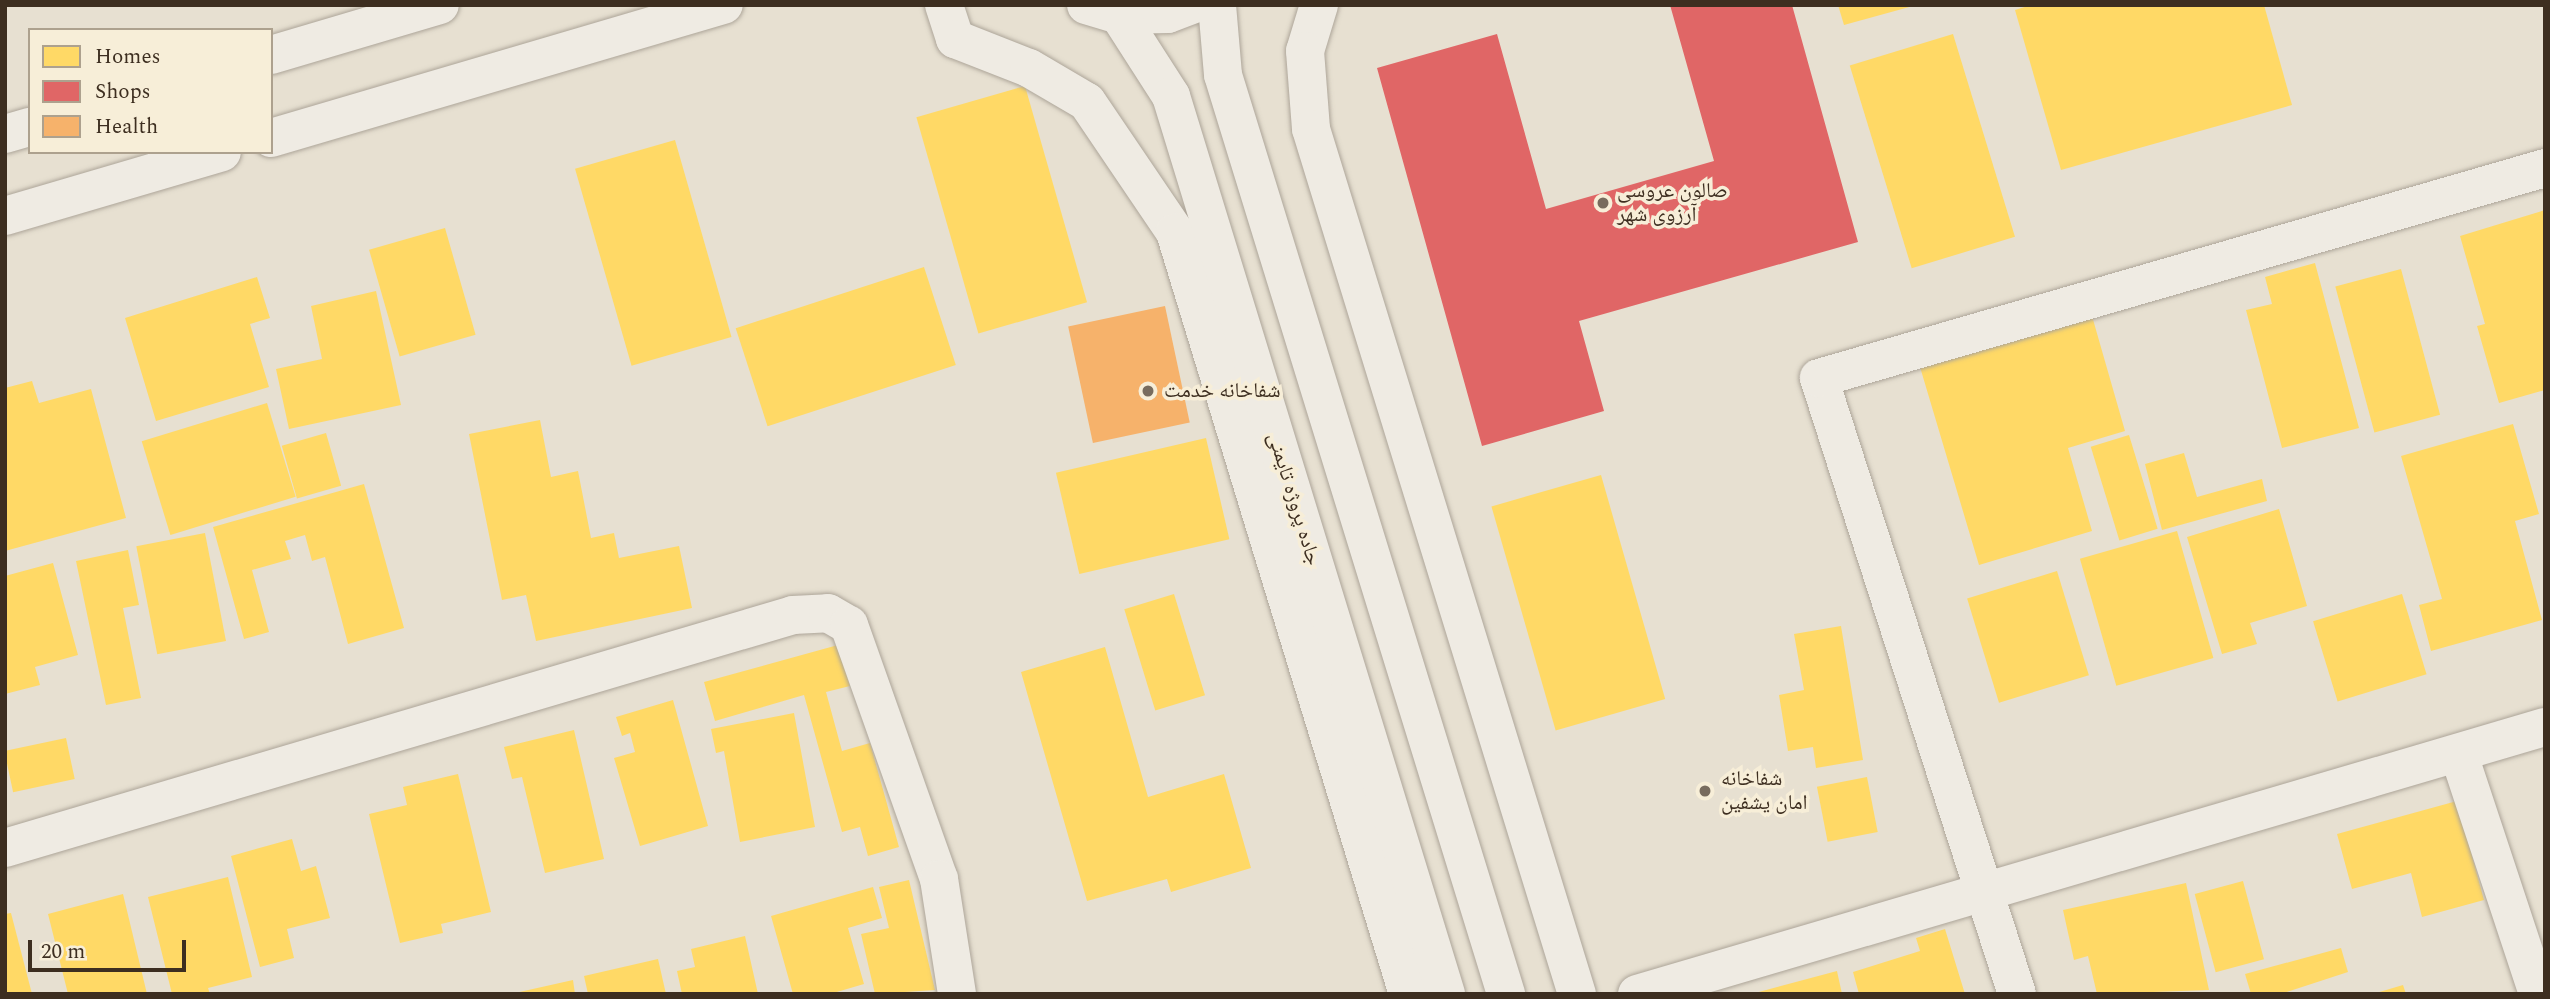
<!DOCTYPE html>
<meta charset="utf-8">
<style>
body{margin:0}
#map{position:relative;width:2550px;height:999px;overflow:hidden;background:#e7e0d1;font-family:Spectral,"Noto Naskh Arabic",serif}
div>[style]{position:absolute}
.homes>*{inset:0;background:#ffd966;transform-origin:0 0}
.shops>*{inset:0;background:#e06666}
.health>*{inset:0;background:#f6b26b;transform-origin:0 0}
.roads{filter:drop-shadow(0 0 2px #ada599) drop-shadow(0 0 2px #ada599)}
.street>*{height:38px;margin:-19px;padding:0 19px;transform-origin:19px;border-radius:19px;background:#efebe3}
.secondary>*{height:38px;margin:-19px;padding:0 19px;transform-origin:19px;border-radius:19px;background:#efebe3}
.dots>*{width:19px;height:19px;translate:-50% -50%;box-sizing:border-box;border:4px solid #f7eed8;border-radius:50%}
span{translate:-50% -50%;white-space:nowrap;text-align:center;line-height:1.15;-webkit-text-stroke:7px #f7eed8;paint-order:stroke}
.poi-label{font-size:21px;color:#3d2e20}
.left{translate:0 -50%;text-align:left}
.street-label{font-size:21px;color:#3d2e20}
.frame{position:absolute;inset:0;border:7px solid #3d2e20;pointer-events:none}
.legend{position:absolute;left:28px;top:28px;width:245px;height:126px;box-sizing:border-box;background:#f7eed8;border:2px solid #ada18e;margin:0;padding:9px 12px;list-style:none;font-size:21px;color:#3d2e20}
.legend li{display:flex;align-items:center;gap:14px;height:35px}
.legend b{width:35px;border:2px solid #ada18e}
.scale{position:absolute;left:28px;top:940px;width:158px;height:32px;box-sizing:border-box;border:4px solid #3d2e20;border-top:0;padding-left:9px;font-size:21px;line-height:24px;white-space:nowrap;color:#3d2e20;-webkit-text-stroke:5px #f7eed8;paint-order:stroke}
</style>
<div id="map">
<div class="homes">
<i style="clip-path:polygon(1838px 5px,1912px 5px,1913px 6px,1844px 25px)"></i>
<i style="clip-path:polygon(2031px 5px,2264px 5px,2292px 105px,2061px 170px,2015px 10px)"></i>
<i style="left:1953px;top:34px;width:212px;height:108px;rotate:73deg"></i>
<i style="left:1025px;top:86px;width:225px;height:113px;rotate:74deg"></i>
<i style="left:675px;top:140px;width:205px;height:104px;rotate:74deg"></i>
<i style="clip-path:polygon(2545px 210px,2545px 390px,2499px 403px,2477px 326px,2485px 324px,2460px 236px)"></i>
<i style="left:445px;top:228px;width:111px;height:79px;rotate:74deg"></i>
<i style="clip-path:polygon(2315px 263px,2359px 428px,2282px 448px,2246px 310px,2272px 304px,2265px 277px)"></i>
<i style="left:924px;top:267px;width:103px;height:198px;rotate:72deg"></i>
<i style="left:2401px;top:269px;width:151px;height:68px;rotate:75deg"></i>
<i style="clip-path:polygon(257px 277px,270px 318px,250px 324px,269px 387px,156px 421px,125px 318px)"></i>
<i style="clip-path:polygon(376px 291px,401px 405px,289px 429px,276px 369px,322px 359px,311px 306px)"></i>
<i style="clip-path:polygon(2092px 316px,2125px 431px,2068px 448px,2092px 531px,1979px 565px,1920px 367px)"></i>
<i style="clip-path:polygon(32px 381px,39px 403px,91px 389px,126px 518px,5px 551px,5px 388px)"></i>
<i style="left:267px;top:403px;width:98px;height:131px;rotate:73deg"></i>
<i style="clip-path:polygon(540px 420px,551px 477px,578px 471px,591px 538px,614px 533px,619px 558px,679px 546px,692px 608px,536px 641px,526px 595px,502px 600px,469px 434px)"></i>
<i style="clip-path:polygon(2513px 424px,2539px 514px,2515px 521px,2542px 620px,2431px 651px,2419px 605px,2442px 599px,2401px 456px)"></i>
<i style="left:326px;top:433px;width:55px;height:46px;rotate:74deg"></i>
<i style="left:2129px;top:435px;width:98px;height:40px;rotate:73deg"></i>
<i style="left:1206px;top:438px;width:104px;height:154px;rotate:77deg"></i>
<i style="clip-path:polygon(2184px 453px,2197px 497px,2262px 479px,2267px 501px,2162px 530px,2145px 464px)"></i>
<i style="left:1601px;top:475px;width:233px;height:114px;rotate:74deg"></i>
<i style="clip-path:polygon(364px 484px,404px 628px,348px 644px,325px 557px,312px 561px,305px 535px,285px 541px,291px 559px,252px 570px,269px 632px,244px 639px,213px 527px)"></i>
<i style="clip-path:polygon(2279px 509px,2307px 606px,2250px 623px,2257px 644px,2222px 654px,2187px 537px)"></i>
<i style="left:2177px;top:531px;width:132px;height:101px;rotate:74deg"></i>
<i style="left:205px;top:533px;width:110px;height:70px;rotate:79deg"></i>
<i style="clip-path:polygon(128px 550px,139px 605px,123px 608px,141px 698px,106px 705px,76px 561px)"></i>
<i style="clip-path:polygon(53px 563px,78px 655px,35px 667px,40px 685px,5px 694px,5px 576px)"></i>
<i style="left:2057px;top:571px;width:109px;height:94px;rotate:73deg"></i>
<i style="left:1174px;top:594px;width:106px;height:52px;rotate:73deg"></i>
<i style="left:2402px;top:594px;width:84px;height:93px;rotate:73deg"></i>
<i style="clip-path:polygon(1841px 626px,1863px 760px,1816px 768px,1813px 747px,1788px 751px,1779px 695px,1804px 690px,1794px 634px)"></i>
<i style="clip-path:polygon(838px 645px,850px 686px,826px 692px,842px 751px,870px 743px,899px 847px,868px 856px,860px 827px,842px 832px,804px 695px,715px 721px,704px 682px)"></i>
<i style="clip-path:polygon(1105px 647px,1148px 797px,1224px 774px,1251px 868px,1171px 892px,1167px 879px,1087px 901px,1021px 672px)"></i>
<i style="clip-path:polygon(673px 700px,708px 826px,640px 846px,614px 758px,635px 752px,630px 733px,622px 736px,616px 717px)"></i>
<i style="clip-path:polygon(794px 713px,815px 827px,740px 842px,724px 751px,716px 753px,711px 729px)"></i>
<i style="clip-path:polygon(574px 730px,604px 859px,545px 873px,522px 777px,512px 779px,504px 747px)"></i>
<i style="left:66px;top:738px;width:42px;height:63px;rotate:78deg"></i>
<i style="clip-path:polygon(458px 774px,491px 912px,441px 924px,443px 933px,400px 943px,369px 814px,407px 805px,403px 787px)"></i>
<i style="left:1867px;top:777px;width:56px;height:51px;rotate:79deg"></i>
<i style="clip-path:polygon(2457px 801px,2484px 900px,2422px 917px,2411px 873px,2352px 889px,2337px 834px)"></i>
<i style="clip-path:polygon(292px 839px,301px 871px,316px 866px,330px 918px,287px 929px,294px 958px,260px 967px,231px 856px)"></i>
<i style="clip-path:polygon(228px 877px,252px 977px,208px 988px,210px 994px,172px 994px,148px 897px)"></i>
<i style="clip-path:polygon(909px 880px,935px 990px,875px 994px,861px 934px,889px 928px,879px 887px)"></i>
<i style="left:2243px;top:881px;width:81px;height:50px;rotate:75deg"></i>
<i style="clip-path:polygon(2186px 883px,2209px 990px,2097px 994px,2088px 956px,2074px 960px,2063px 910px)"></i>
<i style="clip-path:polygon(873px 887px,882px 918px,848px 928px,864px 984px,830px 994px,793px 994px,771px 916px)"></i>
<i style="clip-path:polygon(123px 894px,147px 994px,68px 994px,48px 914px)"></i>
<i style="clip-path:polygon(11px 913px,32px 994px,5px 994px,5px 914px)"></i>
<i style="clip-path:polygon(1945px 929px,1965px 994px,1859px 994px,1853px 972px,1920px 951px,1916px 938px)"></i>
<i style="clip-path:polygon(745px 936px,758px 994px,682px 994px,677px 971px,695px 967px,691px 949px)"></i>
<i style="clip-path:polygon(2341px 948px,2348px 972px,2281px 994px,2251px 994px,2245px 974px)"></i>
<i style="clip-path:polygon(658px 959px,666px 994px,588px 994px,584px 976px)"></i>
<i style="clip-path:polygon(1837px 971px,1842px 994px,1755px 994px,1755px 993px)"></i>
<i style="clip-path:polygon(573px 980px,575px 994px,515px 994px,515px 993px)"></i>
<i style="clip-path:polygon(2403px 985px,2406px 994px,2376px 994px,2376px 993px)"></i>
</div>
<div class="shops">
<i style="clip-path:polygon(1670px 5px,1792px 5px,1858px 242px,1579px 321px,1604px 411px,1482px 446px,1377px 68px,1497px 34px,1546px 209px,1714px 161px)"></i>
</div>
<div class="health">
<i style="left:1165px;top:306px;width:119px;height:99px;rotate:78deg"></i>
</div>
<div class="roads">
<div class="street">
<i style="left:944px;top:5px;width:36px;rotate:72deg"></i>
<i style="left:955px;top:39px;width:79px;rotate:21.4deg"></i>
<i style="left:1029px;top:68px;width:67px;rotate:30.4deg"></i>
<i style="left:1087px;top:102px;width:157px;rotate:55.9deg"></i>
<i style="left:1175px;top:232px;width:797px;rotate:73deg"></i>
<i style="left:1319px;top:5px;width:48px;rotate:106.9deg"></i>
<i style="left:1305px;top:51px;width:78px;rotate:85.6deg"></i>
<i style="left:1311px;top:129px;width:905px;rotate:72.91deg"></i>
<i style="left:2459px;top:755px;width:252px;rotate:71.7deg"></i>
<i style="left:5px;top:848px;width:822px;rotate:-16.47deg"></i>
<i style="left:793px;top:615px;width:35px;rotate:-3deg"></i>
<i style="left:828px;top:613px;width:24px;rotate:30deg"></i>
<i style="left:849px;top:625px;width:269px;rotate:70.5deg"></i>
<i style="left:939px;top:879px;width:116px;rotate:81.1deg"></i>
<i style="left:1637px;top:994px;width:946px;rotate:-16.39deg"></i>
<i style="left:2017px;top:994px;width:647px;rotate:-107.82deg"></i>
<i style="left:1819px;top:378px;width:756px;rotate:-16.13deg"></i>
</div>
<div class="secondary">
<i style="left:1086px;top:5px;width:34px;rotate:17deg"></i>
<i style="left:1119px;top:15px;width:49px;rotate:-1.2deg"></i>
<i style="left:1168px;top:14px;width:26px;rotate:-21deg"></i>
<i style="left:1217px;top:5px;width:70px;rotate:85.1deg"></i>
<i style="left:1223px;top:75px;width:962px;rotate:72.88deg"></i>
<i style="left:1119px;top:15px;width:96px;rotate:57.3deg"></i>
<i style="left:1171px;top:96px;width:939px;rotate:72.97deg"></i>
<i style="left:271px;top:55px;width:176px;rotate:-16.5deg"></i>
<i style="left:5px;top:134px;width:26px;rotate:-16deg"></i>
<i style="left:271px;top:138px;width:472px;rotate:-16.4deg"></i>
<i style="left:5px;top:216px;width:226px;rotate:-16.4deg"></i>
</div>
</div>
<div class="dots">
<i style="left:1603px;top:203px;background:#786c5e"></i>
<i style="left:1148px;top:391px;background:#786c5e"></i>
<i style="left:1705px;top:791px;background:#786c5e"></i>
</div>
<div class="poi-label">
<span class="left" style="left:1617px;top:203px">صالون عروسی<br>آرزوی شهر</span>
<span class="left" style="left:1164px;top:391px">شفاخانه خدمت</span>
<span class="left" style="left:1721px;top:791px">شفاخانه<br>امان یشفین</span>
</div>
<div class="street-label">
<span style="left:1294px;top:499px;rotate:73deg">جاده پروژه تایمنی</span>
</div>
<div class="frame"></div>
<ul class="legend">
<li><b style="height:19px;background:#ffd966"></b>Homes</li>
<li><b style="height:19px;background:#e06666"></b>Shops</li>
<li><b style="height:19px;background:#f6b26b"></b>Health</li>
</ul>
<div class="scale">20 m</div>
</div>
